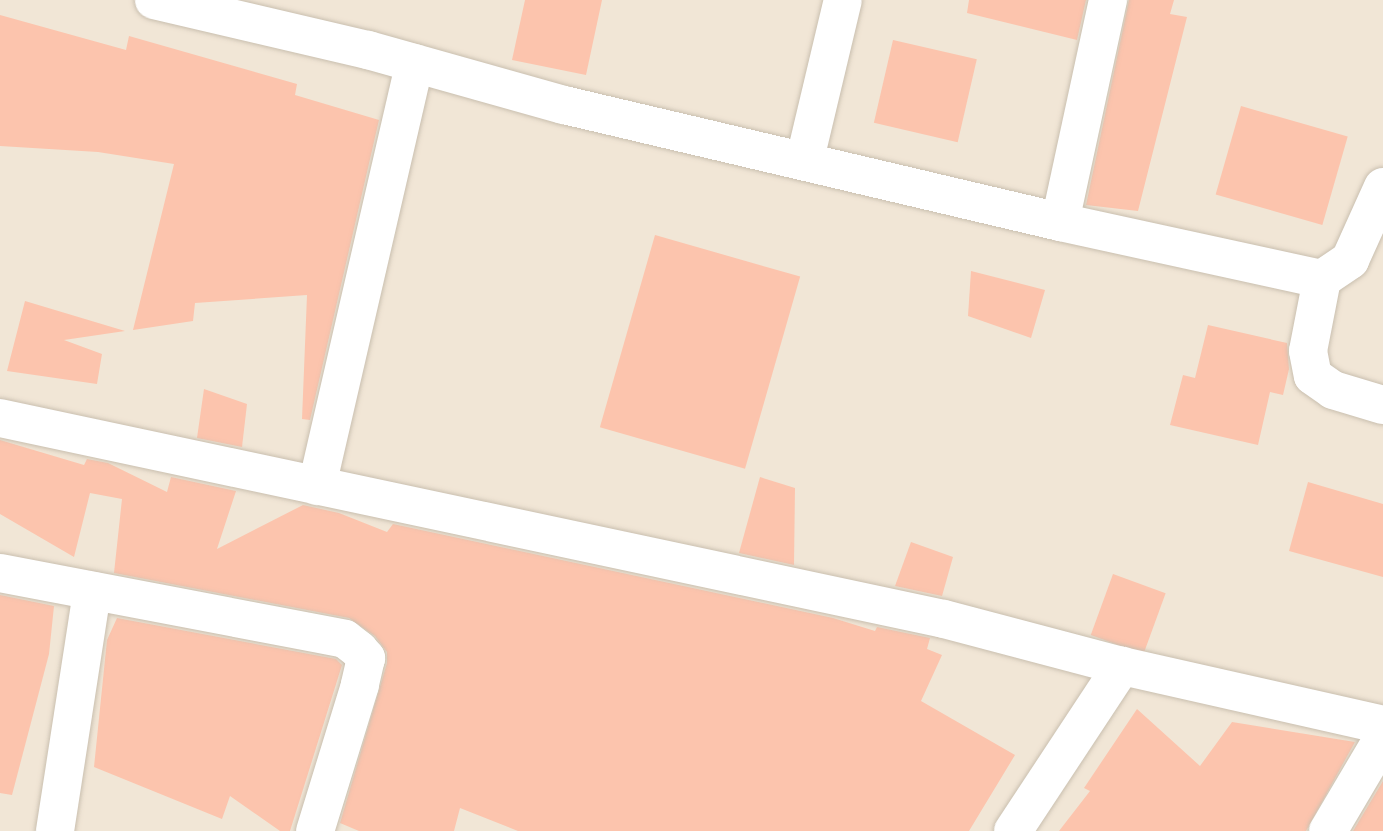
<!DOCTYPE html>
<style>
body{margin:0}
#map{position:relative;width:1383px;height:831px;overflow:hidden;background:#f1e6d6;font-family:"Titillium Web",sans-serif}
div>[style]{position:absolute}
.building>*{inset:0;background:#fcc4ad;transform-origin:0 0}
.roads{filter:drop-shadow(0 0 2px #c9bfaf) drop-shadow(0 0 2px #c9bfaf)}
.street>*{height:38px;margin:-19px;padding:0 19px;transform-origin:19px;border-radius:19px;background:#fff}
span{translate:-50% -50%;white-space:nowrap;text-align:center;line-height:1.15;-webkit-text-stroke:5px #f1e6d6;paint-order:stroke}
</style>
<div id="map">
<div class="building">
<i style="clip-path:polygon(525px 0,602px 0,586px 75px,512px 60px)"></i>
<i style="clip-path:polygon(969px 0,1086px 0,1077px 40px,967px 13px)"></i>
<i style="clip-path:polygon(1129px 0,1174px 0,1170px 14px,1187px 17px,1138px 211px,1086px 205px)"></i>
<i style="clip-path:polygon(0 15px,126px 50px,129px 36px,297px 84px,295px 95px,379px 120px,310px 420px,302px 419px,307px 295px,195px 303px,193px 321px,133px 330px,174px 164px,98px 152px,0 146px)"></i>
<i style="left:893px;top:40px;width:86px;height:85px;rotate:13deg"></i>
<i style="left:1241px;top:106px;width:111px;height:92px;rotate:16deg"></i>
<i style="left:655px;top:235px;width:151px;height:200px;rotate:16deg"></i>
<i style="clip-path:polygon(971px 271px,1045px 290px,1031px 338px,968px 316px)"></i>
<i style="clip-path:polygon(25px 301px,125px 331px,64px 340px,102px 354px,97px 384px,7px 371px)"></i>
<i style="clip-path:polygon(1208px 325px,1287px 343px,1289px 369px,1283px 395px,1270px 392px,1258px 445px,1170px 425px,1183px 375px,1195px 378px)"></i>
<i style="clip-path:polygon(204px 389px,247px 404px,242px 447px,197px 438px)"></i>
<i style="clip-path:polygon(0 440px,84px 465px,87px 459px,108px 463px,167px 492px,171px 477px,236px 491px,217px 549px,303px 505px,339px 513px,387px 532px,393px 524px,833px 618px,875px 631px,877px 627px,930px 638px,927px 649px,942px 655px,921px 701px,1015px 755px,969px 831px,518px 831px,460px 808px,454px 831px,359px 831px,340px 823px,387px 663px,387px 652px,375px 636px,349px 618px,114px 573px,122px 499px,90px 493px,74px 557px,0 514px)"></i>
<i style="clip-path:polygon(760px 477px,795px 488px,794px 565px,739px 553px)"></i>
<i style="clip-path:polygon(1308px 482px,1383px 504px,1383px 577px,1289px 551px)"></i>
<i style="clip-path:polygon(911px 542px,953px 557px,942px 596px,895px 586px)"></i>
<i style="left:1113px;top:574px;width:56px;height:65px;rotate:20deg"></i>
<i style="clip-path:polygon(0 595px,54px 606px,49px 654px,12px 795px,0 793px)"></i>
<i style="clip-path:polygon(117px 618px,336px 659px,342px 665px,290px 831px,280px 831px,230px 796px,222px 819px,94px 767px,107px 640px)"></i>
<i style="clip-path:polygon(1137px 709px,1200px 766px,1232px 722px,1355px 742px,1306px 831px,1059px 831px,1090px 791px,1084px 788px)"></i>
<i style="clip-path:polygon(1383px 781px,1383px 831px,1353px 831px)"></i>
</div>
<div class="roads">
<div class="street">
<i style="left:154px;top:0;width:220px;rotate:13.2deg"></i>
<i style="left:368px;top:50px;width:204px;rotate:15.7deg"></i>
<i style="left:564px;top:105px;width:510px;rotate:13.27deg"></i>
<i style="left:1108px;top:0;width:227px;rotate:102.2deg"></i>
<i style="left:1060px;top:222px;width:268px;rotate:12.3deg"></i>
<i style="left:1322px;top:279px;width:34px;rotate:-34deg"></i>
<i style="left:1350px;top:260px;width:80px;rotate:-65.7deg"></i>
<i style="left:805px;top:159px;width:163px;rotate:-76.6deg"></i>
<i style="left:1322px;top:279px;width:73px;rotate:101deg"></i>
<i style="left:1308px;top:351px;width:25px;rotate:79deg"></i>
<i style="left:1313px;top:376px;width:24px;rotate:35deg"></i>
<i style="left:1333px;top:390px;width:52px;rotate:16.7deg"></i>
<i style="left:0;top:418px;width:965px;rotate:12.02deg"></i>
<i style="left:944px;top:619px;width:184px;rotate:14.8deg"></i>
<i style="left:1122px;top:666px;width:268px;rotate:12.7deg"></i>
<i style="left:317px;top:486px;width:434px;rotate:-77deg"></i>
<i style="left:0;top:573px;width:351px;rotate:10.8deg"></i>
<i style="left:345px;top:639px;width:18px;rotate:38deg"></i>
<i style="left:359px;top:650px;width:11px;rotate:49deg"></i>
<i style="left:366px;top:658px;width:28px;rotate:103deg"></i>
<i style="left:360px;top:685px;width:153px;rotate:107.1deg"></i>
<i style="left:55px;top:831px;width:243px;rotate:-81.2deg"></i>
<i style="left:1013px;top:831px;width:198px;rotate:-56.6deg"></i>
<i style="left:1328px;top:831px;width:108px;rotate:-59.4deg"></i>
</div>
</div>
</div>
